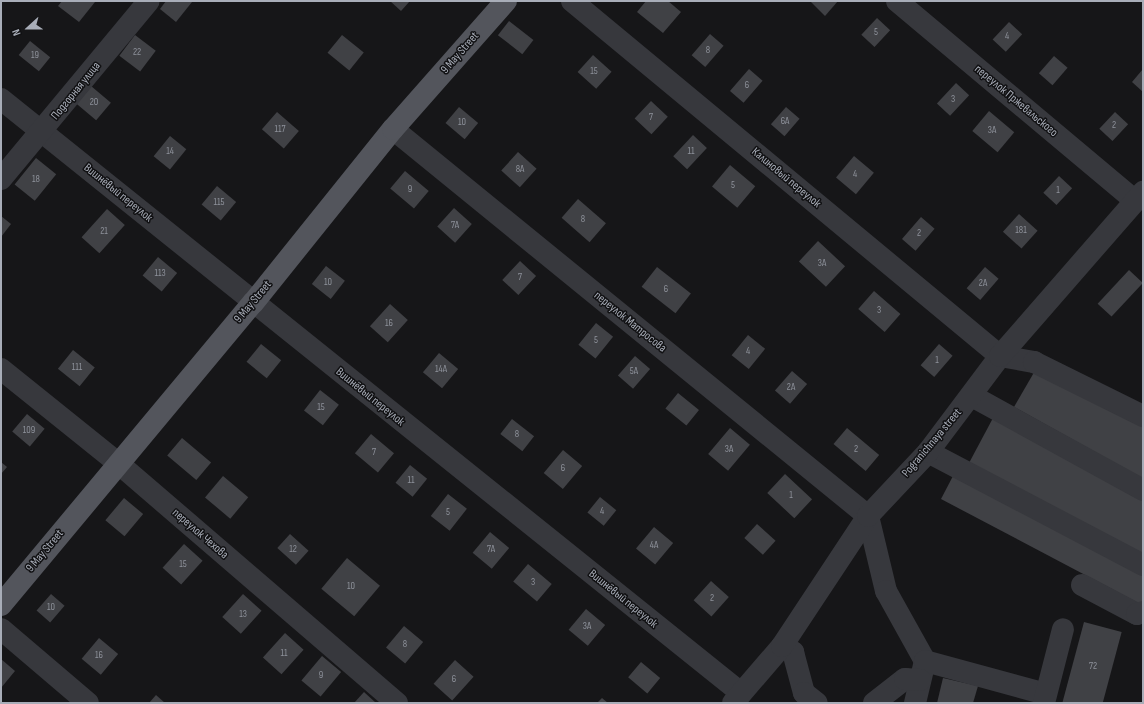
<!DOCTYPE html>
<meta charset="utf-8">
<style>
body{margin:0}
#map{position:relative;width:1144px;height:704px;overflow:hidden;background:#161618;font-family:"Sofia Sans Condensed",sans-serif}
div>[style]{position:absolute}
.building>*{inset:0;background:#404145;transform-origin:0 0}
.minor>*{height:22px;margin:-11px;padding:0 11px;transform-origin:11px;border-radius:11px;background:#37383d}
.major>*{height:22px;margin:-11px;padding:0 11px;transform-origin:11px;border-radius:11px;background:#53555c}
span{translate:-50% -50%;white-space:nowrap;text-align:center;line-height:1.15;-webkit-text-stroke:3px #111113;paint-order:stroke}
.number-label{font-size:10px;color:#8e929b}
.number-label span{-webkit-text-stroke-width:0}
.street-label{font-size:12px;color:#a8adb8}
.frame{position:absolute;inset:0;border:2px solid #a8adb8;pointer-events:none}
.north{position:absolute;left:8px;top:8px;width:40px;height:40px;-webkit-text-stroke:3px #111113;paint-order:stroke;rotate:249deg;font-size:11px;font-weight:700;line-height:16px;text-align:center;color:#a8adb8}
.north::after{content:'';display:block;margin:auto;width:14px;height:18px;background:#a8adb8;clip-path:polygon(50% 0,100% 100%,50% 72%,0 100%)}
</style>
<div id="map">
<div class="building">
<i style="clip-path:polygon(62px 1px,93px 1px,95px 2px,79px 22px,58px 6px)"></i>
<i style="clip-path:polygon(166px 1px,191px 1px,192px 2px,176px 22px,160px 9px)"></i>
<i style="clip-path:polygon(390px 1px,410px 1px,401px 11px)"></i>
<i style="clip-path:polygon(646px 1px,668px 1px,681px 12px,663px 33px,637px 12px)"></i>
<i style="clip-path:polygon(810px 1px,838px 1px,825px 16px)"></i>
<i style="left:877px;top:18px;width:18px;height:23px;rotate:43deg"></i>
<i style="left:509px;top:21px;width:31px;height:18px;rotate:38deg"></i>
<i style="left:1009px;top:22px;width:18px;height:24px;rotate:43deg"></i>
<i style="left:710px;top:34px;width:18px;height:28px;rotate:41deg"></i>
<i style="left:135px;top:35px;width:26px;height:26px;rotate:37deg"></i>
<i style="left:342px;top:35px;width:28px;height:23px;rotate:39deg"></i>
<i style="left:30px;top:41px;width:26px;height:18px;rotate:39deg"></i>
<i style="left:593px;top:55px;width:25px;height:23px;rotate:42deg"></i>
<i style="left:1054px;top:56px;width:18px;height:23px;rotate:41deg"></i>
<i style="left:749px;top:69px;width:18px;height:29px;rotate:41deg"></i>
<i style="clip-path:polygon(1143px 69px,1143px 92px,1132px 82px)"></i>
<i style="left:956px;top:83px;width:18px;height:28px;rotate:43deg"></i>
<i style="left:91px;top:86px;width:26px;height:23px;rotate:40deg"></i>
<i style="left:651px;top:101px;width:23px;height:24px;rotate:43deg"></i>
<i style="left:459px;top:107px;width:25px;height:21px;rotate:40deg"></i>
<i style="left:786px;top:107px;width:18px;height:23px;rotate:41deg"></i>
<i style="left:989px;top:111px;width:33px;height:26px;rotate:40deg"></i>
<i style="left:277px;top:112px;width:29px;height:23px;rotate:41deg"></i>
<i style="left:1115px;top:112px;width:18px;height:23px;rotate:43deg"></i>
<i style="left:693px;top:135px;width:19px;height:29px;rotate:43deg"></i>
<i style="left:170px;top:136px;width:21px;height:26px;rotate:39deg"></i>
<i style="left:518px;top:152px;width:25px;height:25px;rotate:42deg"></i>
<i style="left:854px;top:156px;width:26px;height:28px;rotate:40deg"></i>
<i style="left:36px;top:158px;width:26px;height:34px;rotate:39deg"></i>
<i style="left:730px;top:165px;width:33px;height:28px;rotate:40deg"></i>
<i style="left:405px;top:171px;width:31px;height:23px;rotate:40deg"></i>
<i style="left:1059px;top:176px;width:18px;height:23px;rotate:43deg"></i>
<i style="left:217px;top:186px;width:25px;height:24px;rotate:40deg"></i>
<i style="left:578px;top:199px;width:37px;height:25px;rotate:41deg"></i>
<i style="left:454px;top:208px;width:24px;height:25px;rotate:42deg"></i>
<i style="left:107px;top:209px;width:24px;height:38px;rotate:42deg"></i>
<i style="left:1019px;top:214px;width:25px;height:24px;rotate:42deg"></i>
<i style="clip-path:polygon(1px 216px,11px 224px,1px 237px)"></i>
<i style="left:921px;top:217px;width:18px;height:29px;rotate:41deg"></i>
<i style="left:818px;top:241px;width:37px;height:28px;rotate:43deg"></i>
<i style="left:158px;top:257px;width:25px;height:24px;rotate:40deg"></i>
<i style="left:520px;top:261px;width:22px;height:26px;rotate:43deg"></i>
<i style="left:326px;top:266px;width:24px;height:23px;rotate:38deg"></i>
<i style="left:657px;top:267px;width:43px;height:25px;rotate:38deg"></i>
<i style="left:985px;top:267px;width:18px;height:28px;rotate:41deg"></i>
<i style="left:1129px;top:270px;width:19px;height:46px;rotate:43deg"></i>
<i style="left:874px;top:291px;width:35px;height:24px;rotate:41deg"></i>
<i style="left:390px;top:304px;width:24px;height:30px;rotate:42deg"></i>
<i style="left:596px;top:323px;width:22px;height:28px;rotate:39deg"></i>
<i style="left:748px;top:335px;width:22px;height:26px;rotate:39deg"></i>
<i style="left:261px;top:344px;width:26px;height:23px;rotate:39deg"></i>
<i style="left:939px;top:344px;width:18px;height:28px;rotate:41deg"></i>
<i style="left:73px;top:350px;width:28px;height:24px;rotate:39deg"></i>
<i style="left:439px;top:353px;width:25px;height:25px;rotate:40deg"></i>
<i style="left:635px;top:356px;width:20px;height:26px;rotate:41deg"></i>
<i style="clip-path:polygon(1036px 369px,1143px 424px,1143px 479px,1014px 407px)"></i>
<i style="left:792px;top:371px;width:20px;height:26px;rotate:41deg"></i>
<i style="left:320px;top:390px;width:24px;height:26px;rotate:38deg"></i>
<i style="left:678px;top:393px;width:27px;height:20px;rotate:39deg"></i>
<i style="left:27px;top:414px;width:23px;height:23px;rotate:40deg"></i>
<i style="clip-path:polygon(993px 418px,1143px 500px,1143px 556px,969px 463px)"></i>
<i style="left:512px;top:419px;width:28px;height:19px;rotate:38deg"></i>
<i style="left:730px;top:428px;width:26px;height:34px;rotate:40deg"></i>
<i style="left:847px;top:428px;width:42px;height:21px;rotate:40deg"></i>
<i style="left:371px;top:434px;width:30px;height:25px;rotate:40deg"></i>
<i style="left:182px;top:438px;width:38px;height:23px;rotate:40deg"></i>
<i style="left:563px;top:450px;width:25px;height:30px;rotate:40deg"></i>
<i style="clip-path:polygon(1px 462px,7px 467px,1px 474px)"></i>
<i style="left:410px;top:465px;width:22px;height:23px;rotate:39deg"></i>
<i style="left:785px;top:474px;width:37px;height:26px;rotate:43deg"></i>
<i style="left:223px;top:476px;width:33px;height:28px;rotate:40deg"></i>
<i style="clip-path:polygon(953px 476px,1143px 573px,1142px 605px,941px 499px)"></i>
<i style="left:448px;top:494px;width:24px;height:28px;rotate:38deg"></i>
<i style="left:600px;top:497px;width:21px;height:20px;rotate:39deg"></i>
<i style="left:124px;top:498px;width:25px;height:29px;rotate:40deg"></i>
<i style="left:757px;top:524px;width:25px;height:19px;rotate:42deg"></i>
<i style="left:654px;top:527px;width:25px;height:28px;rotate:40deg"></i>
<i style="left:490px;top:532px;width:25px;height:27px;rotate:40deg"></i>
<i style="left:290px;top:534px;width:25px;height:19px;rotate:42deg"></i>
<i style="left:184px;top:544px;width:25px;height:32px;rotate:42deg"></i>
<i style="left:347px;top:558px;width:43px;height:40px;rotate:40deg"></i>
<i style="left:528px;top:564px;width:31px;height:23px;rotate:40deg"></i>
<i style="left:711px;top:581px;width:24px;height:26px;rotate:42deg"></i>
<i style="left:51px;top:594px;width:18px;height:22px;rotate:41deg"></i>
<i style="left:243px;top:594px;width:25px;height:31px;rotate:42deg"></i>
<i style="left:586px;top:609px;width:25px;height:27px;rotate:40deg"></i>
<i style="left:1084px;top:622px;width:39px;height:84px;rotate:15deg"></i>
<i style="left:404px;top:626px;width:25px;height:28px;rotate:40deg"></i>
<i style="left:285px;top:633px;width:25px;height:33px;rotate:42deg"></i>
<i style="left:99px;top:638px;width:25px;height:27px;rotate:40deg"></i>
<i style="left:322px;top:656px;width:25px;height:32px;rotate:40deg"></i>
<i style="clip-path:polygon(1px 659px,15px 671px,1px 688px)"></i>
<i style="left:455px;top:660px;width:25px;height:32px;rotate:42deg"></i>
<i style="left:641px;top:662px;width:25px;height:20px;rotate:40deg"></i>
<i style="clip-path:polygon(943px 678px,978px 686px,973px 703px,937px 703px)"></i>
<i style="clip-path:polygon(364px 692px,376px 703px,354px 703px)"></i>
<i style="clip-path:polygon(156px 695px,165px 703px,149px 703px)"></i>
<i style="clip-path:polygon(602px 698px,608px 703px,597px 703px)"></i>
</div>
<div class="minor">
<i style="left:572px;top:1px;width:556px;rotate:39.67deg"></i>
<i style="left:1000px;top:356px;width:35px;rotate:10deg"></i>
<i style="left:1034px;top:362px;width:122px;rotate:26.4deg"></i>
<i style="left:897px;top:1px;width:311px;rotate:40deg"></i>
<i style="left:1px;top:99px;width:949px;rotate:38.75deg"></i>
<i style="left:393px;top:129px;width:613px;rotate:39.17deg"></i>
<i style="left:1px;top:179px;width:231px;rotate:-50.3deg"></i>
<i style="left:1px;top:369px;width:150px;rotate:38.8deg"></i>
<i style="left:118px;top:463px;width:368px;rotate:40.7deg"></i>
<i style="left:972px;top:396px;width:195px;rotate:28.8deg"></i>
<i style="left:928px;top:452px;width:243px;rotate:27.7deg"></i>
<i style="left:868px;top:516px;width:77px;rotate:76.5deg"></i>
<i style="left:886px;top:591px;width:80px;rotate:60.9deg"></i>
<i style="left:925px;top:661px;width:43px;rotate:103.4deg"></i>
<i style="left:1082px;top:585px;width:62px;rotate:27.8deg"></i>
<i style="left:1137px;top:614px;width:6px;rotate:-18deg"></i>
<i style="left:1px;top:629px;width:114px;rotate:40.4deg"></i>
<i style="left:782px;top:646px;width:13px;rotate:29deg"></i>
<i style="left:793px;top:652px;width:42px;rotate:75deg"></i>
<i style="left:804px;top:693px;width:16px;rotate:38deg"></i>
<i style="left:925px;top:661px;width:125px;rotate:15.3deg"></i>
<i style="left:733px;top:703px;width:75px;rotate:-49.3deg"></i>
<i style="left:782px;top:646px;width:156px;rotate:-56.5deg"></i>
<i style="left:868px;top:516px;width:88px;rotate:-46.8deg"></i>
<i style="left:928px;top:452px;width:120px;rotate:-53.1deg"></i>
<i style="left:1000px;top:356px;width:218px;rotate:-48.9deg"></i>
<i style="left:874px;top:703px;width:39px;rotate:-38deg"></i>
<i style="left:905px;top:679px;width:15px;rotate:4deg"></i>
<i style="left:1044px;top:703px;width:76px;rotate:-75.6deg"></i>
</div>
<div class="major">
<i style="left:1px;top:605px;width:393px;rotate:-50.2deg"></i>
<i style="left:253px;top:303px;width:223px;rotate:-51.2deg"></i>
<i style="left:393px;top:129px;width:171px;rotate:-48.6deg"></i>
</div>
<div class="number-label">
<span style="left:876px;top:33px">5</span>
<span style="left:1007px;top:37px">4</span>
<span style="left:708px;top:51px">8</span>
<span style="left:137px;top:53px">22</span>
<span style="left:35px;top:56px">19</span>
<span style="left:594px;top:72px">15</span>
<span style="left:747px;top:86px">6</span>
<span style="left:953px;top:100px">3</span>
<span style="left:94px;top:103px">20</span>
<span style="left:651px;top:118px">7</span>
<span style="left:785px;top:122px">6А</span>
<span style="left:462px;top:123px">10</span>
<span style="left:1114px;top:126px">2</span>
<span style="left:280px;top:130px">117</span>
<span style="left:992px;top:131px">3А</span>
<span style="left:170px;top:152px">14</span>
<span style="left:691px;top:152px">11</span>
<span style="left:520px;top:170px">8А</span>
<span style="left:855px;top:175px">4</span>
<span style="left:36px;top:180px">18</span>
<span style="left:733px;top:186px">5</span>
<span style="left:410px;top:190px">9</span>
<span style="left:1058px;top:191px">1</span>
<span style="left:219px;top:203px">115</span>
<span style="left:583px;top:220px">8</span>
<span style="left:455px;top:226px">7А</span>
<span style="left:1021px;top:231px">181</span>
<span style="left:104px;top:232px">21</span>
<span style="left:919px;top:234px">2</span>
<span style="left:822px;top:264px">3А</span>
<span style="left:160px;top:274px">113</span>
<span style="left:520px;top:278px">7</span>
<span style="left:328px;top:283px">10</span>
<span style="left:983px;top:284px">2А</span>
<span style="left:666px;top:290px">6</span>
<span style="left:879px;top:311px">3</span>
<span style="left:389px;top:324px">16</span>
<span style="left:596px;top:341px">5</span>
<span style="left:748px;top:352px">4</span>
<span style="left:937px;top:361px">1</span>
<span style="left:77px;top:368px">111</span>
<span style="left:441px;top:370px">14А</span>
<span style="left:634px;top:372px">5А</span>
<span style="left:791px;top:388px">2А</span>
<span style="left:321px;top:408px">15</span>
<span style="left:29px;top:431px">109</span>
<span style="left:517px;top:435px">8</span>
<span style="left:729px;top:450px">3А</span>
<span style="left:856px;top:450px">2</span>
<span style="left:374px;top:453px">7</span>
<span style="left:563px;top:469px">6</span>
<span style="left:411px;top:481px">11</span>
<span style="left:791px;top:496px">1</span>
<span style="left:602px;top:512px">4</span>
<span style="left:448px;top:513px">5</span>
<span style="left:654px;top:546px">4А</span>
<span style="left:293px;top:550px">12</span>
<span style="left:491px;top:550px">7А</span>
<span style="left:183px;top:565px">15</span>
<span style="left:533px;top:583px">3</span>
<span style="left:351px;top:587px">10</span>
<span style="left:712px;top:599px">2</span>
<span style="left:51px;top:608px">10</span>
<span style="left:243px;top:615px">13</span>
<span style="left:587px;top:627px">3А</span>
<span style="left:405px;top:645px">8</span>
<span style="left:284px;top:654px">11</span>
<span style="left:99px;top:656px">16</span>
<span style="left:1093px;top:667px">72</span>
<span style="left:321px;top:676px">9</span>
<span style="left:454px;top:680px">6</span>
</div>
<div class="street-label">
<span style="left:460px;top:53px;rotate:-49deg">9 May Street</span>
<span style="left:76px;top:91px;rotate:-51deg">Подгорная улица</span>
<span style="left:1016px;top:101px;rotate:40deg">переулок Пржевальского</span>
<span style="left:786px;top:178px;rotate:40deg">Калиновый переулок</span>
<span style="left:118px;top:193px;rotate:39deg">Вишнёвый переулок</span>
<span style="left:253px;top:302px;rotate:-50deg">9 May Street</span>
<span style="left:630px;top:322px;rotate:39deg">переулок Матросова</span>
<span style="left:370px;top:397px;rotate:39deg">Вишнёвый переулок</span>
<span style="left:932px;top:443px;rotate:-50deg">Pogranichnaya street</span>
<span style="left:200px;top:534px;rotate:41deg">переулок Чехова</span>
<span style="left:45px;top:551px;rotate:-50deg">9 May Street</span>
<span style="left:623px;top:599px;rotate:39deg">Вишнёвый переулок</span>
</div>
<div class="frame"></div>
<div class="north">N</div>
</div>
